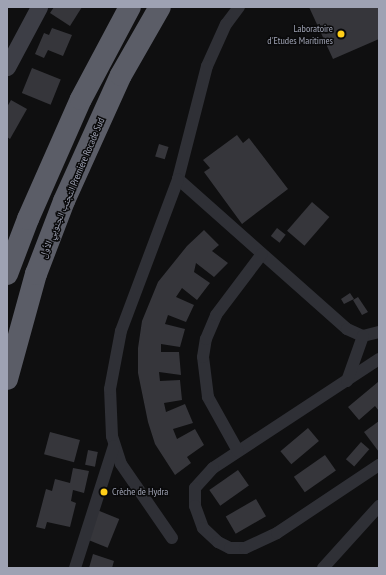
<!DOCTYPE html>
<meta charset="utf-8">
<style>
body{margin:0}
#map{position:relative;width:386px;height:575px;overflow:hidden;background:#0f0f10;font-family:"PT Sans Narrow","Noto Naskh Arabic",sans-serif}
div>[style]{position:absolute}
.building>*{inset:0;background:#36363b;transform-origin:0 0}
.street>*{height:12px;margin:-6px;padding:0 6px;transform-origin:6px;border-radius:6px;background:#2f3036}
.secondary>*{height:17px;margin:-8.5px;padding:0 8.5px;transform-origin:8.5px;border-radius:8.5px;background:#3d3e46}
.highway>*{height:22px;margin:-11px;padding:0 11px;transform-origin:11px;border-radius:11px;background:#5b5d67}
.dots>*{width:11px;height:11px;translate:-50% -50%;box-sizing:border-box;border:2px solid #0a0a0b;border-radius:50%}
span{translate:-50% -50%;white-space:nowrap;text-align:center;line-height:1.15;-webkit-text-stroke:3px #0a0a0b;paint-order:stroke}
.poi-label{font-size:10px;color:#9ea2b3}
.right{translate:-100% -50%;text-align:right}
.left{translate:0 -50%;text-align:left}
.street-label{font-size:10px;color:#9ea2b3}
.frame{position:absolute;inset:0;border:8px solid #9ea2b3;pointer-events:none}
</style>
<div id="map">
<div class="building">
<i style="clip-path:polygon(54px 7px,82px 7px,70px 26px,50px 13px)"></i>
<i style="clip-path:polygon(309px 7px,379px 7px,379px 39px,333px 59px)"></i>
<i style="clip-path:polygon(52px 28px,72px 35px,63px 56px,48px 50px,44px 58px,35px 54px,44px 33px,49px 35px)"></i>
<i style="left:32px;top:68px;width:31px;height:27px;rotate:22deg"></i>
<i style="clip-path:polygon(11px 100px,27px 109px,10px 139px,7px 137px,7px 107px)"></i>
<i style="clip-path:polygon(237px 135px,243px 143px,249px 138px,288px 189px,242px 224px,204px 172px,210px 168px,203px 160px)"></i>
<i style="left:159px;top:144px;width:10px;height:13px;rotate:17deg"></i>
<i style="left:312px;top:202px;width:23px;height:38px;rotate:41deg"></i>
<i style="left:277px;top:228px;width:11px;height:10px;rotate:38deg"></i>
<i style="clip-path:polygon(204px 230px,219px 245px,212px 251px,228px 263px,214px 277px,196px 263px,194px 272px,210px 283px,197px 300px,182px 288px,176px 297px,194px 305px,186px 322px,168px 315px,165px 324px,185px 329px,180px 347px,161px 344px,161px 352px,179px 352px,181px 375px,159px 372px,160px 381px,180px 380px,182px 400px,164px 403px,166px 412px,185px 404px,193px 423px,173px 429px,177px 439px,195px 429px,204px 445px,187px 457px,191px 463px,175px 475px,155px 444px,148px 422px,138px 373px,138px 348px,142px 321px,158px 282px,187px 246px)"></i>
<i style="clip-path:polygon(350px 293px,354px 299px,344px 304px,341px 299px)"></i>
<i style="clip-path:polygon(358px 297px,368px 312px,362px 315px,353px 300px)"></i>
<i style="clip-path:polygon(378px 382px,379px 411px,375px 406px,359px 420px,348px 407px)"></i>
<i style="clip-path:polygon(379px 421px,379px 452px,364px 432px)"></i>
<i style="left:308px;top:428px;width:17px;height:36px;rotate:50deg"></i>
<i style="left:50px;top:432px;width:31px;height:23px;rotate:15deg"></i>
<i style="left:361px;top:442px;width:11px;height:23px;rotate:41deg"></i>
<i style="left:88px;top:450px;width:10px;height:15px;rotate:11deg"></i>
<i style="left:325px;top:455px;width:19px;height:38px;rotate:55deg"></i>
<i style="clip-path:polygon(73px 468px,89px 471px,84px 493px,73px 490px,71px 501px,76px 503px,70px 527px,47px 522px,45px 529px,36px 527px,46px 489px,52px 491px,55px 479px,70px 483px)"></i>
<i style="left:238px;top:470px;width:19px;height:35px;rotate:55deg"></i>
<i style="left:256px;top:499px;width:20px;height:35px;rotate:60deg"></i>
<i style="left:97px;top:510px;width:24px;height:31px;rotate:22deg"></i>
<i style="clip-path:polygon(93px 554px,114px 561px,112px 568px,89px 568px)"></i>
</div>
<div class="street">
<i style="left:239px;top:7px;width:21px;rotate:127deg"></i>
<i style="left:226px;top:24px;width:46px;rotate:114.3deg"></i>
<i style="left:207px;top:66px;width:117px;rotate:104.4deg"></i>
<i style="left:178px;top:179px;width:226px;rotate:41.6deg"></i>
<i style="left:347px;top:329px;width:17px;rotate:24deg"></i>
<i style="left:363px;top:336px;width:16px;rotate:-14deg"></i>
<i style="left:379px;top:359px;width:199px;rotate:146.7deg"></i>
<i style="left:213px;top:468px;width:27px;rotate:132deg"></i>
<i style="left:195px;top:488px;width:18px;rotate:90deg"></i>
<i style="left:195px;top:506px;width:23px;rotate:70deg"></i>
<i style="left:203px;top:528px;width:21px;rotate:43deg"></i>
<i style="left:218px;top:542px;width:13px;rotate:27deg"></i>
<i style="left:230px;top:548px;width:15px"></i>
<i style="left:245px;top:548px;width:35px;rotate:-25deg"></i>
<i style="left:277px;top:533px;width:123px;rotate:-33.7deg"></i>
<i style="left:347px;top:381px;width:48px;rotate:-70.4deg"></i>
<i style="left:238px;top:451px;width:62px;rotate:-119.1deg"></i>
<i style="left:208px;top:397px;width:40px;rotate:-97.1deg"></i>
<i style="left:203px;top:357px;width:18px;rotate:-81deg"></i>
<i style="left:206px;top:339px;width:26px;rotate:-67deg"></i>
<i style="left:216px;top:315px;width:76px;rotate:-53deg"></i>
<i style="left:172px;top:538px;width:90px;rotate:-124.6deg"></i>
<i style="left:121px;top:464px;width:29px;rotate:-108deg"></i>
<i style="left:112px;top:436px;width:47px;rotate:-92.4deg"></i>
<i style="left:110px;top:389px;width:59px;rotate:-79.3deg"></i>
<i style="left:121px;top:331px;width:162px;rotate:-69.4deg"></i>
<i style="left:75px;top:568px;width:128px;rotate:-72.3deg"></i>
<i style="left:323px;top:568px;width:84px;rotate:-47.9deg"></i>
</div>
<div class="secondary">
<i style="left:7px;top:67px;width:68px;rotate:-61.9deg"></i>
</div>
<div class="highway">
<i style="left:7px;top:274px;width:59px;rotate:-69.1deg"></i>
<i style="left:28px;top:219px;width:131px;rotate:-66.2deg"></i>
<i style="left:81px;top:99px;width:104px;rotate:-62deg"></i>
<i style="left:7px;top:379px;width:109px;rotate:-74.6deg"></i>
<i style="left:36px;top:274px;width:78px;rotate:-69deg"></i>
<i style="left:64px;top:201px;width:138px;rotate:-65.7deg"></i>
<i style="left:121px;top:75px;width:78px;rotate:-60.2deg"></i>
</div>
<div class="dots">
<i style="left:341px;top:34px;background:#ffce18"></i>
<i style="left:104px;top:492px;background:#ffce18"></i>
</div>
<div class="poi-label">
<span class="right" style="left:333px;top:34px">Laboratoire<br>d'Etudes Maritimes</span>
<span class="left" style="left:112px;top:492px">Crèche de Hydra</span>
</div>
<div class="street-label">
<span style="left:72px;top:188px;rotate:-67deg">التجنب الجنوبي الأول Première Rocade Sud</span>
</div>
<div class="frame"></div>
</div>
